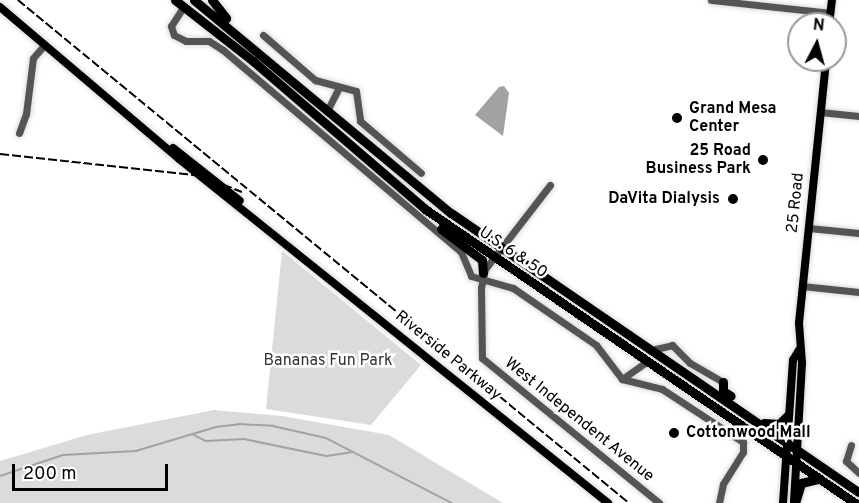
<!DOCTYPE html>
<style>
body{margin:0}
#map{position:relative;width:859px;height:503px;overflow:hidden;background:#fff;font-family:Overpass,sans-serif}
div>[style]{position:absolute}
.green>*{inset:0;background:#dbdbdb}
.water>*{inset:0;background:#a2a2a2}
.stream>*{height:1.5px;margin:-0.75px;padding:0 0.75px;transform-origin:0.75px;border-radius:0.75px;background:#a2a2a2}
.roads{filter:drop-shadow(0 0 2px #dbdbdb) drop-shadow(0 0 2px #dbdbdb)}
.minor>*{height:7px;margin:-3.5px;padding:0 3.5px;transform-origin:3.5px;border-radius:3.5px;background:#545454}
.major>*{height:8px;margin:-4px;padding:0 4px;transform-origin:4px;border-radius:4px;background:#000}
.highway>*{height:9px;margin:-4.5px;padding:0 4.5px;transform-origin:4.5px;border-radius:4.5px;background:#000}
.rail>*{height:1.5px;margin-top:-0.75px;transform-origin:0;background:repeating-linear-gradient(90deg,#000 0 9px,transparent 0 12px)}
.dots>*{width:16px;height:16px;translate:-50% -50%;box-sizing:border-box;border:3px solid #fff;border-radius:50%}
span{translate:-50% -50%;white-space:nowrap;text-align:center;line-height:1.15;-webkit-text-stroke:5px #fff;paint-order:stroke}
.poi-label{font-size:16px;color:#000;font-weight:700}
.left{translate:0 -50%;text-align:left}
.right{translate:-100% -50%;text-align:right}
.street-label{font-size:16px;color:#000}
.park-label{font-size:16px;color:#323232}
.north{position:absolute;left:787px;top:12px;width:60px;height:60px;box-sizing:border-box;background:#fff;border:2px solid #999;border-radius:50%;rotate:6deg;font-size:16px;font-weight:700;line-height:24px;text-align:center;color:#000}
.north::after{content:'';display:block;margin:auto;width:21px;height:27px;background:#000;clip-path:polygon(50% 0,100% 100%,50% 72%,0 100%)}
.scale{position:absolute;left:12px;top:464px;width:156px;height:27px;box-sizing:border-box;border:3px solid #000;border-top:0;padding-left:8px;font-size:18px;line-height:21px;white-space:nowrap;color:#000;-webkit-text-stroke:4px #fff;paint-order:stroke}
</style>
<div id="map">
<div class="green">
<i style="clip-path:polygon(282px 251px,421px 365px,371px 425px,266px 409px)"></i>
<i style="clip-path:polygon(214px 410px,282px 416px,389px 435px,503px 503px,0 503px,0 461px,87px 435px)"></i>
</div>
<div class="water">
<i style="clip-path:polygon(504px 86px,509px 93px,503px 136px,475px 115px,499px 87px)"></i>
</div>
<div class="stream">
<i style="left:192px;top:434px;width:16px;rotate:27deg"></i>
<i style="left:206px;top:441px;width:38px;rotate:-3deg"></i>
<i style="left:244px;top:439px;width:85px;rotate:11.6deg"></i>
<i style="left:327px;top:456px;width:24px;rotate:-9deg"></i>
<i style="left:0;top:476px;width:66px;rotate:-18.4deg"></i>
<i style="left:63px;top:455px;width:73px;rotate:-3.1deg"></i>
<i style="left:136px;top:451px;width:84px;rotate:-16.7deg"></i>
<i style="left:216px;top:427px;width:23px;rotate:-7deg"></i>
<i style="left:239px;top:424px;width:34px;rotate:3deg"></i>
<i style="left:273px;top:426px;width:54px;rotate:12.8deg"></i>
<i style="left:326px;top:438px;width:142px;rotate:27.3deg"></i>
</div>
<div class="roads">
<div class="minor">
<i style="left:711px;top:0;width:120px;rotate:6.2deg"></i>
<i style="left:184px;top:6px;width:24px;rotate:123deg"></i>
<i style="left:171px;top:26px;width:9px;rotate:72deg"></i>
<i style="left:174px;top:35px;width:13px;rotate:27deg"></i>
<i style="left:186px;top:41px;width:23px"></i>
<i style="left:209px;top:41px;width:17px;rotate:33deg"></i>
<i style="left:223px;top:50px;width:312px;rotate:40.3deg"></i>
<i style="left:461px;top:252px;width:26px;rotate:67deg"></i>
<i style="left:471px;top:276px;width:44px;rotate:15.9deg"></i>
<i style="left:513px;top:288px;width:101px;rotate:34.5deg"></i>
<i style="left:596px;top:345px;width:43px;rotate:52.6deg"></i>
<i style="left:622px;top:379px;width:41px;rotate:14deg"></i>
<i style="left:662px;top:389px;width:97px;rotate:33.2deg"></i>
<i style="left:743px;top:442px;width:10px;rotate:90deg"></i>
<i style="left:743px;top:452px;width:38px;rotate:122deg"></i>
<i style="left:723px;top:484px;width:19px;rotate:102deg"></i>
<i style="left:263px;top:35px;width:69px;rotate:40.9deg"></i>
<i style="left:315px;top:80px;width:42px;rotate:15deg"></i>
<i style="left:356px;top:91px;width:30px;rotate:82deg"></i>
<i style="left:360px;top:121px;width:80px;rotate:40.4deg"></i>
<i style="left:327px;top:111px;width:27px;rotate:-63deg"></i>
<i style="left:820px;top:112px;width:39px;rotate:6deg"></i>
<i style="left:19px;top:133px;width:20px;rotate:-70deg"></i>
<i style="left:26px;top:114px;width:56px;rotate:-82.9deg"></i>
<i style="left:33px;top:58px;width:18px;rotate:-49deg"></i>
<i style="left:550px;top:185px;width:106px;rotate:127.7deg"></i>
<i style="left:485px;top:269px;width:19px;rotate:102deg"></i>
<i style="left:481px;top:288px;width:70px;rotate:89.2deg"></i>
<i style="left:482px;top:358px;width:229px;rotate:39.3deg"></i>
<i style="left:809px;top:228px;width:50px;rotate:5.7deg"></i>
<i style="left:802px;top:286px;width:57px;rotate:6deg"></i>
<i style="left:651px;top:350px;width:22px;rotate:-13deg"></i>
<i style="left:672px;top:345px;width:25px;rotate:45deg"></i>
<i style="left:690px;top:363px;width:38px;rotate:30deg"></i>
<i style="left:622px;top:379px;width:29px;rotate:-35deg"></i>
<i style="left:851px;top:445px;width:17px;rotate:107deg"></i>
<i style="left:846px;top:461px;width:18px;rotate:43deg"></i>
</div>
<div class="major">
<i style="left:0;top:7px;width:235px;rotate:40.3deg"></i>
<i style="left:179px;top:159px;width:550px;rotate:38.72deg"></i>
<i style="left:829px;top:24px;width:24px;rotate:-83deg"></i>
<i style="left:173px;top:148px;width:85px;rotate:38.3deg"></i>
<i style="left:794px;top:502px;width:139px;rotate:-86.7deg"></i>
<i style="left:802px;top:363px;width:40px;rotate:-94.3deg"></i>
<i style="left:799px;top:323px;width:264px;rotate:-84.1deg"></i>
<i style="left:783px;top:503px;width:143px;rotate:-86deg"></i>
<i style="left:793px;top:360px;width:12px;rotate:-59deg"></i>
</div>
<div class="highway">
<i style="left:175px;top:0;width:99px;rotate:38deg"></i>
<i style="left:253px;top:61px;width:227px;rotate:40.7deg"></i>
<i style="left:425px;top:209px;width:521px;rotate:34.36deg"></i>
<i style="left:194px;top:0;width:334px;rotate:39.7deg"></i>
<i style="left:451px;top:213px;width:494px;rotate:34.4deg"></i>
<i style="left:212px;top:0;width:23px;rotate:52deg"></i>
<i style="left:441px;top:229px;width:51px;rotate:37.1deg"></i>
<i style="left:482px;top:260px;width:13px;rotate:86deg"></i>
<i style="left:723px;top:382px;width:9px;rotate:90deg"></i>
<i style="left:723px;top:391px;width:9px;rotate:32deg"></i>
<i style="left:764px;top:423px;width:15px;rotate:4deg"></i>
<i style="left:779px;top:424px;width:13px;rotate:-45deg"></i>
<i style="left:795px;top:503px;width:21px;rotate:-73deg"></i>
<i style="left:801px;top:483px;width:17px;rotate:-13deg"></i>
</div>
</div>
<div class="rail">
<i style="left:18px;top:0;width:791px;rotate:39.46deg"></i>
<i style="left:0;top:154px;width:202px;rotate:6.2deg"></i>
<i style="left:201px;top:176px;width:44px;rotate:21.3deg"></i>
</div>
<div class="dots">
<i style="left:677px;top:118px;background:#000"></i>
<i style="left:763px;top:160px;background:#000"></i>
<i style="left:733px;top:199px;background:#000"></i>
<i style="left:674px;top:433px;background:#000"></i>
</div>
<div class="poi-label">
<span class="left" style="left:689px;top:118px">Grand Mesa<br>Center</span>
<span class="right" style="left:751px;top:160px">25 Road<br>Business Park</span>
<span class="right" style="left:720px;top:199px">DaVita Dialysis</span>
<span class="left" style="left:686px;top:433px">Cottonwood Mall</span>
</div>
<div class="street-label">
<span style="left:796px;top:203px;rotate:-84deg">25 Road</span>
<span style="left:513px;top:253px;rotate:34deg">U.S. 6 &amp; 50</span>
<span style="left:448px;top:356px;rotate:39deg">Riverside Parkway</span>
<span style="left:579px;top:420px;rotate:39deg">West Independent Avenue</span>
</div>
<div class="park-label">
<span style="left:328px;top:361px">Bananas Fun Park</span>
</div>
<div class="north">N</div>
<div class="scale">200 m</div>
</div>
